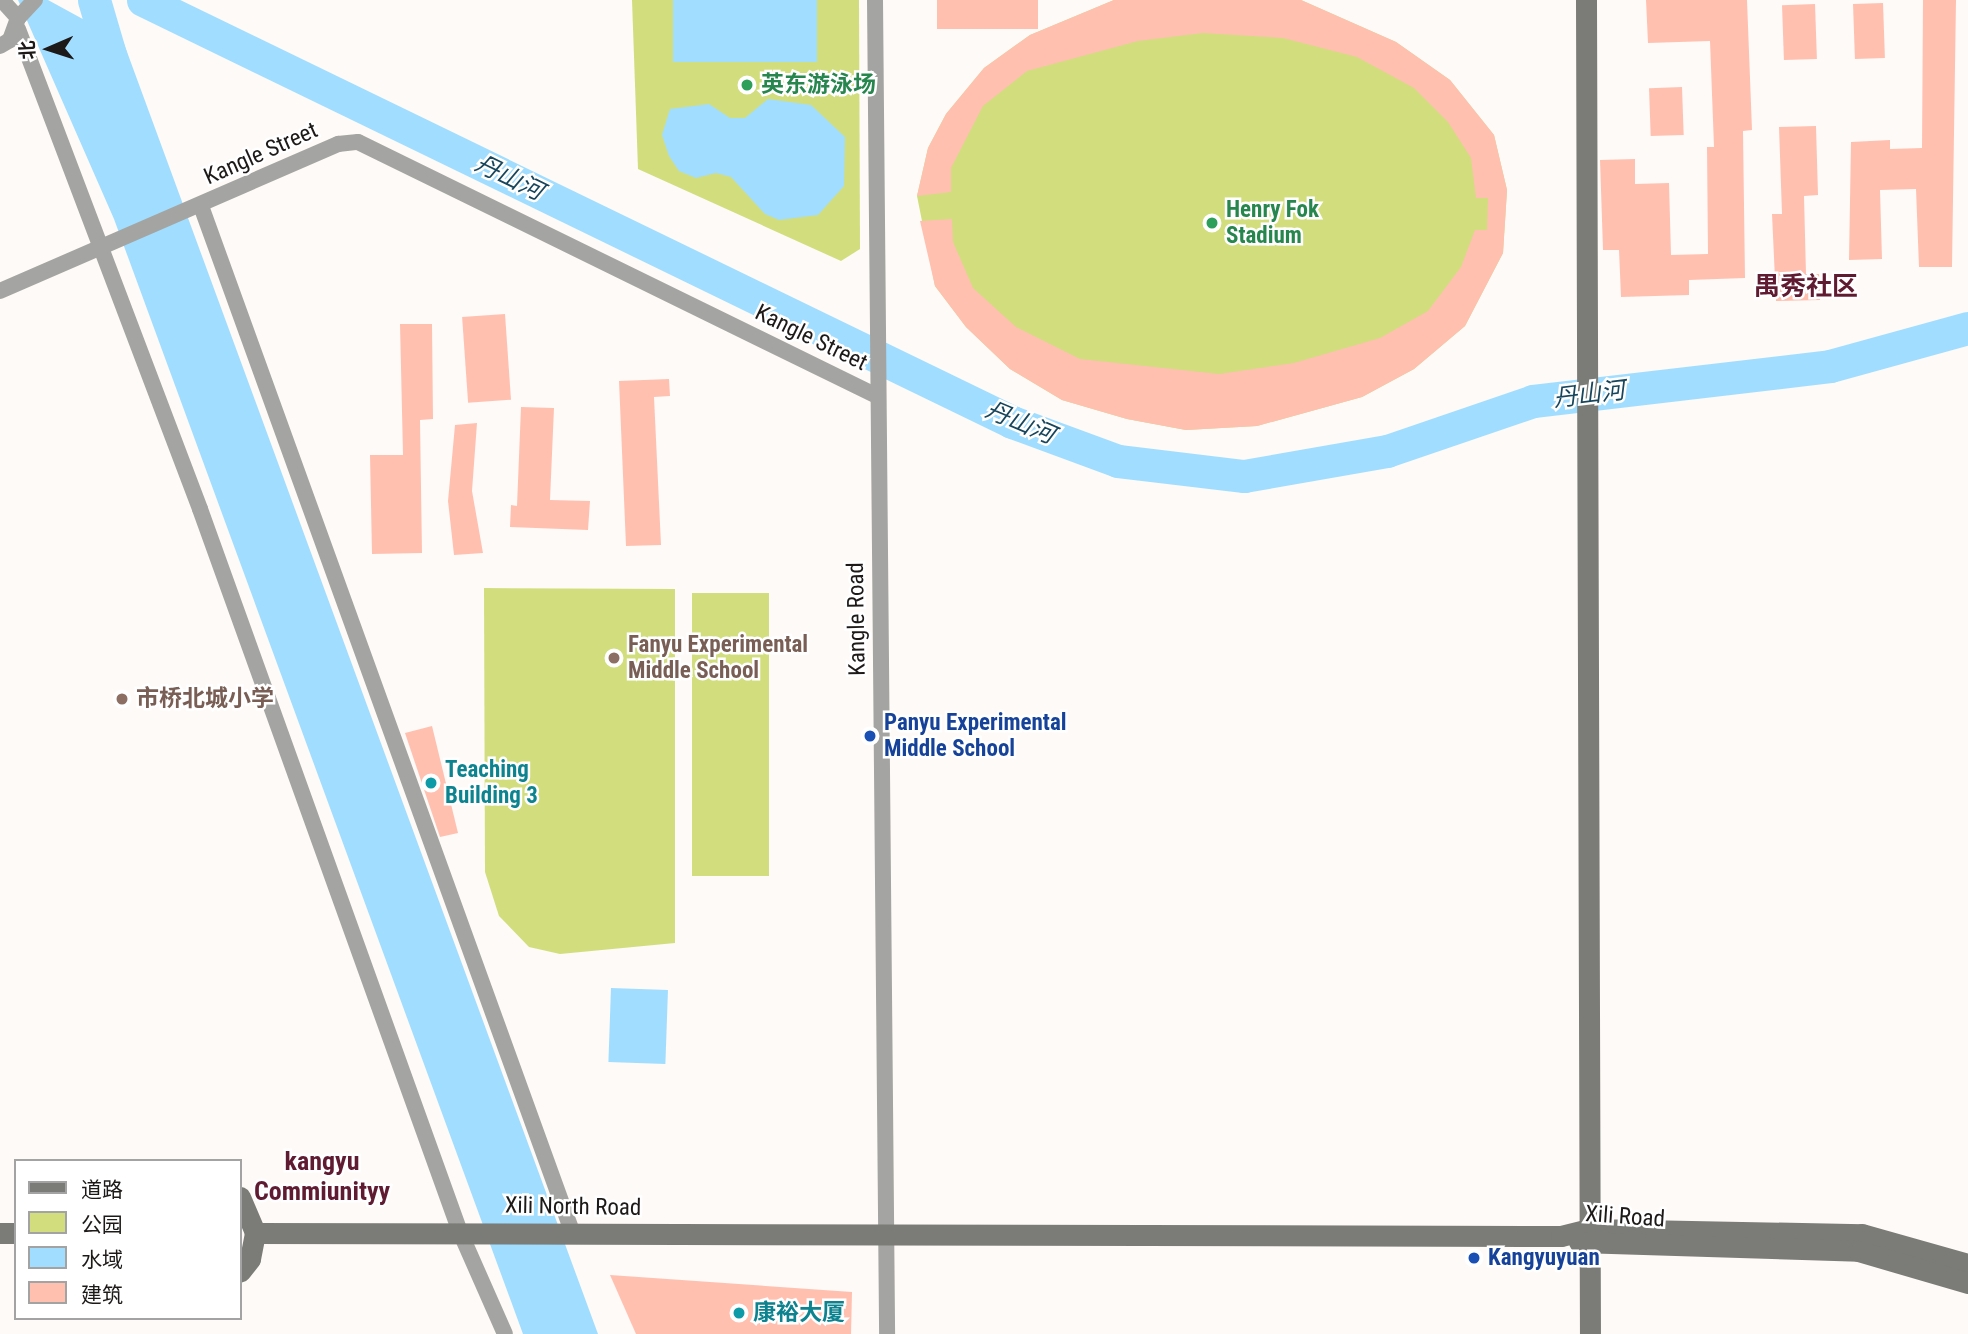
<!DOCTYPE html>
<meta charset="utf-8">
<style>
body{margin:0}
#map{position:relative;width:1968px;height:1334px;overflow:hidden;background:#fefaf7;font-family:"Roboto Condensed","Noto Sans SC",sans-serif}
div>[style]{position:absolute}
.green>*{inset:0;background:#d2dd7d;transform-origin:0 0}
.water>*{inset:0;background:#a1ddff;transform-origin:0 0}
.river>*{height:33px;margin:-16.5px;padding:0 16.5px;transform-origin:16.5px;border-radius:16.5px;background:#a1ddff}
.building>*{inset:0;background:#ffc0b0;transform-origin:0 0}
.street>*{height:16px;margin:-8px;padding:0 8px;transform-origin:8px;border-radius:8px;background:#a4a5a2}
.secondary>*{height:21px;margin:-10.5px;padding:0 10.5px;transform-origin:10.5px;border-radius:10.5px;background:#7b7c77}
.dots>*{width:19px;height:19px;translate:-50% -50%;box-sizing:border-box;border:4px solid #fff;border-radius:50%}
span{translate:-50% -50%;white-space:nowrap;text-align:center;line-height:1.15;-webkit-text-stroke:5px #fff;paint-order:stroke}
.leisure-label{font-size:23px;color:#27864d;font-weight:700}
.left{translate:0 -50%;text-align:left}
.street-label{font-size:23px;color:#1c1918}
.education-label{font-size:23px;color:#785e54;font-weight:700}
.transit-label{font-size:23px;color:#164399;font-weight:700}
.culture-label{font-size:23px;color:#0d838f;font-weight:700}
.water-label{font-size:24px;color:#17465c;font-style:italic}
.quarter-label{font-size:26px;color:#5f1b31;font-weight:700}
.legend{position:absolute;left:14px;top:1159px;width:228px;height:161px;box-sizing:border-box;background:#fff;border:2px solid #a4a3a3;margin:0;padding:9px 12px;list-style:none;font-size:21px;color:#1c1918}
.legend li{display:flex;align-items:center;gap:14px;height:35px}
.legend b{width:35px;border:2px solid #a4a3a3}
.north{position:absolute;left:14px;top:14px;width:70px;height:70px;-webkit-text-stroke:5px #fff;paint-order:stroke;rotate:267deg;font-size:19px;font-weight:700;line-height:28px;text-align:center;color:#1c1918}
.north::after{content:'';display:block;margin:auto;width:24px;height:32px;background:#1c1918;clip-path:polygon(50% 0,100% 100%,50% 72%,0 100%)}
</style>
<div id="map">
<div class="green">
<i style="clip-path:polygon(632px 0,859px 0,860px 249px,841px 261px,638px 169px)"></i>
<i style="clip-path:polygon(1114px 0,1301px 0,1396px 42px,1450px 80px,1494px 135px,1507px 190px,1503px 253px,1465px 326px,1414px 369px,1362px 397px,1257px 426px,1186px 430px,1127px 419px,1062px 400px,1010px 369px,966px 327px,935px 286px,917px 196px,928px 148px,946px 114px,984px 68px,1030px 35px)"></i>
<i style="clip-path:polygon(484px 588px,675px 589px,675px 943px,560px 954px,529px 947px,499px 916px,485px 872px)"></i>
<i style="left:692px;top:593px;width:77px;height:283px"></i>
</div>
<div class="water">
<i style="clip-path:polygon(18px 0,48px 0,123px 41px,598px 1334px,523px 1334px,114px 219px)"></i>
<i style="left:673px;top:0;width:144px;height:62px"></i>
<i style="clip-path:polygon(768px 99px,811px 105px,845px 137px,844px 186px,818px 215px,779px 220px,765px 214px,731px 177px,716px 173px,696px 178px,679px 171px,669px 156px,662px 135px,670px 109px,709px 104px,730px 118px,745px 118px)"></i>
<i style="left:611px;top:988px;width:57px;height:74px;rotate:2deg"></i>
</div>
<div class="river">
<i style="left:94px;top:0;width:75px;rotate:73.7deg"></i>
<i style="left:143px;top:0;width:966px;rotate:25.9deg"></i>
<i style="left:1012px;top:422px;width:113px;rotate:20.2deg"></i>
<i style="left:1118px;top:461px;width:127px;rotate:6.8deg"></i>
<i style="left:1244px;top:476px;width:145px;rotate:-9.9deg"></i>
<i style="left:1387px;top:451px;width:154px;rotate:-18.9deg"></i>
<i style="left:1533px;top:401px;width:299px;rotate:-6.7deg"></i>
<i style="left:1830px;top:366px;width:143px;rotate:-15.4deg"></i>
</div>
<div class="building">
<i style="left:937px;top:0;width:101px;height:29px"></i>
<i style="clip-path:polygon(1114px 0,1301px 0,1396px 42px,1450px 80px,1494px 135px,1507px 190px,1503px 253px,1465px 326px,1414px 369px,1362px 397px,1257px 426px,1186px 430px,1127px 419px,1062px 400px,1010px 369px,966px 327px,935px 286px,920px 221px,952px 219px,953px 242px,973px 288px,1016px 327px,1080px 359px,1219px 374px,1294px 363px,1380px 338px,1428px 311px,1461px 267px,1475px 230px,1487px 230px,1488px 198px,1476px 198px,1471px 158px,1448px 122px,1414px 88px,1357px 57px,1283px 38px,1203px 33px,1138px 41px,1027px 71px,983px 106px,951px 168px,951px 192px,917px 196px,928px 148px,946px 114px,984px 68px,1030px 35px)"></i>
<i style="clip-path:polygon(1646px 0,1747px 0,1752px 130px,1743px 131px,1745px 278px,1689px 280px,1689px 295px,1621px 297px,1619px 250px,1603px 250px,1600px 160px,1635px 159px,1635px 184px,1669px 183px,1671px 255px,1708px 254px,1707px 147px,1714px 147px,1710px 41px,1648px 43px)"></i>
<i style="clip-path:polygon(1923px 0,1956px 0,1952px 267px,1919px 267px,1916px 189px,1880px 190px,1882px 259px,1849px 260px,1851px 142px,1890px 140px,1890px 149px,1922px 148px)"></i>
<i style="left:1883px;top:3px;width:55px;height:30px;rotate:88deg"></i>
<i style="left:1815px;top:4px;width:55px;height:33px;rotate:88deg"></i>
<i style="left:1682px;top:87px;width:48px;height:33px;rotate:88deg"></i>
<i style="clip-path:polygon(1816px 126px,1818px 195px,1804px 196px,1806px 274px,1819px 274px,1820px 300px,1776px 301px,1772px 214px,1782px 214px,1779px 127px)"></i>
<i style="left:505px;top:314px;width:86px;height:43px;rotate:86deg"></i>
<i style="clip-path:polygon(400px 324px,432px 324px,433px 419px,420px 420px,422px 553px,372px 554px,370px 455px,403px 455px)"></i>
<i style="clip-path:polygon(669px 379px,670px 396px,654px 397px,661px 545px,626px 546px,619px 381px)"></i>
<i style="clip-path:polygon(521px 407px,554px 408px,550px 500px,590px 501px,588px 530px,510px 527px,511px 505px,517px 506px)"></i>
<i style="clip-path:polygon(477px 423px,472px 491px,483px 553px,454px 555px,448px 501px,455px 425px)"></i>
<i style="clip-path:polygon(432px 726px,458px 833px,440px 837px,405px 733px)"></i>
<i style="clip-path:polygon(610px 1275px,852px 1292px,851px 1334px,636px 1334px)"></i>
</div>
<div class="street">
<i style="left:875px;top:0;width:1334px;rotate:89.48deg"></i>
<i style="left:18px;top:18px;width:25px;rotate:-47deg"></i>
<i style="left:18px;top:29px;width:513px;rotate:69.23deg"></i>
<i style="left:200px;top:509px;width:768px;rotate:70.22deg"></i>
<i style="left:460px;top:1232px;width:111px;rotate:66.2deg"></i>
<i style="left:0;top:46px;width:12px;rotate:-31deg"></i>
<i style="left:10px;top:40px;width:23px;rotate:-70deg"></i>
<i style="left:18px;top:18px;width:24px;rotate:-132deg"></i>
<i style="left:201px;top:206px;width:1093px;rotate:70.11deg"></i>
<i style="left:0;top:291px;width:369px;rotate:-23.5deg"></i>
<i style="left:338px;top:144px;width:20px;rotate:-6deg"></i>
<i style="left:358px;top:142px;width:578px;rotate:26.08deg"></i>
</div>
<div class="secondary">
<i style="left:1586px;top:0;width:1334px;rotate:89.83deg"></i>
<i style="left:240px;top:1197px;width:39px;rotate:67deg"></i>
<i style="left:255px;top:1233px;width:26px;rotate:101deg"></i>
<i style="left:250px;top:1259px;width:16px;rotate:128deg"></i>
<i style="left:0;top:1233px;width:16px"></i>
<i style="left:255px;top:1233px;width:1306px;rotate:0.13deg"></i>
<i style="left:1561px;top:1236px;width:30px;rotate:-14deg"></i>
<i style="left:1590px;top:1229px;width:272px;rotate:1.1deg"></i>
<i style="left:1862px;top:1234px;width:110px;rotate:15.8deg"></i>
<i style="left:1579px;top:1242px;width:279px;rotate:1.8deg"></i>
<i style="left:1858px;top:1251px;width:115px;rotate:16.2deg"></i>
</div>
<div class="dots">
<i style="left:747px;top:85px;background:#2e9e5b"></i>
<i style="left:1212px;top:223px;background:#2e9e5b"></i>
<i style="left:614px;top:658px;background:#8d6e63"></i>
<i style="left:122px;top:699px;background:#8d6e63"></i>
<i style="left:870px;top:736px;background:#1a4fb4"></i>
<i style="left:431px;top:783px;background:#0f9aa8"></i>
<i style="left:1474px;top:1258px;background:#1a4fb4"></i>
<i style="left:739px;top:1313px;background:#0f9aa8"></i>
</div>
<div class="leisure-label">
<span class="left" style="left:761px;top:85px">英东游泳场</span>
<span class="left" style="left:1226px;top:223px">Henry Fok<br>Stadium</span>
</div>
<div class="street-label">
<span style="left:261px;top:154px;rotate:-24deg">Kangle Street</span>
<span style="left:811px;top:338px;rotate:26deg">Kangle Street</span>
<span style="left:857px;top:619px;rotate:-91deg">Kangle Road</span>
<span style="left:573px;top:1207px;rotate:1deg">Xili North Road</span>
<span style="left:1625px;top:1217px;rotate:4deg">Xili Road</span>
</div>
<div class="education-label">
<span class="left" style="left:628px;top:658px">Fanyu Experimental<br>Middle School</span>
<span class="left" style="left:136px;top:699px">市桥北城小学</span>
</div>
<div class="transit-label">
<span class="left" style="left:884px;top:736px">Panyu Experimental<br>Middle School</span>
<span class="left" style="left:1488px;top:1258px">Kangyuyuan</span>
</div>
<div class="culture-label">
<span class="left" style="left:445px;top:783px">Teaching<br>Building 3</span>
<span class="left" style="left:753px;top:1313px">康裕大厦</span>
</div>
<div class="water-label">
<span style="left:509px;top:178px;rotate:26deg">丹山河</span>
<span style="left:1589px;top:395px;rotate:-7deg">丹山河</span>
<span style="left:1020px;top:423px;rotate:23deg">丹山河</span>
</div>
<div class="quarter-label">
<span style="left:1806px;top:287px">禺秀社区</span>
<span style="left:322px;top:1177px">kangyu<br>Commiunityy</span>
</div>
<ul class="legend">
<li><b style="height:9px;background:#7b7c77"></b>道路</li>
<li><b style="height:19px;background:#d2dd7d"></b>公园</li>
<li><b style="height:19px;background:#a1ddff"></b>水域</li>
<li><b style="height:19px;background:#ffc0b0"></b>建筑</li>
</ul>
<div class="north">北</div>
</div>
